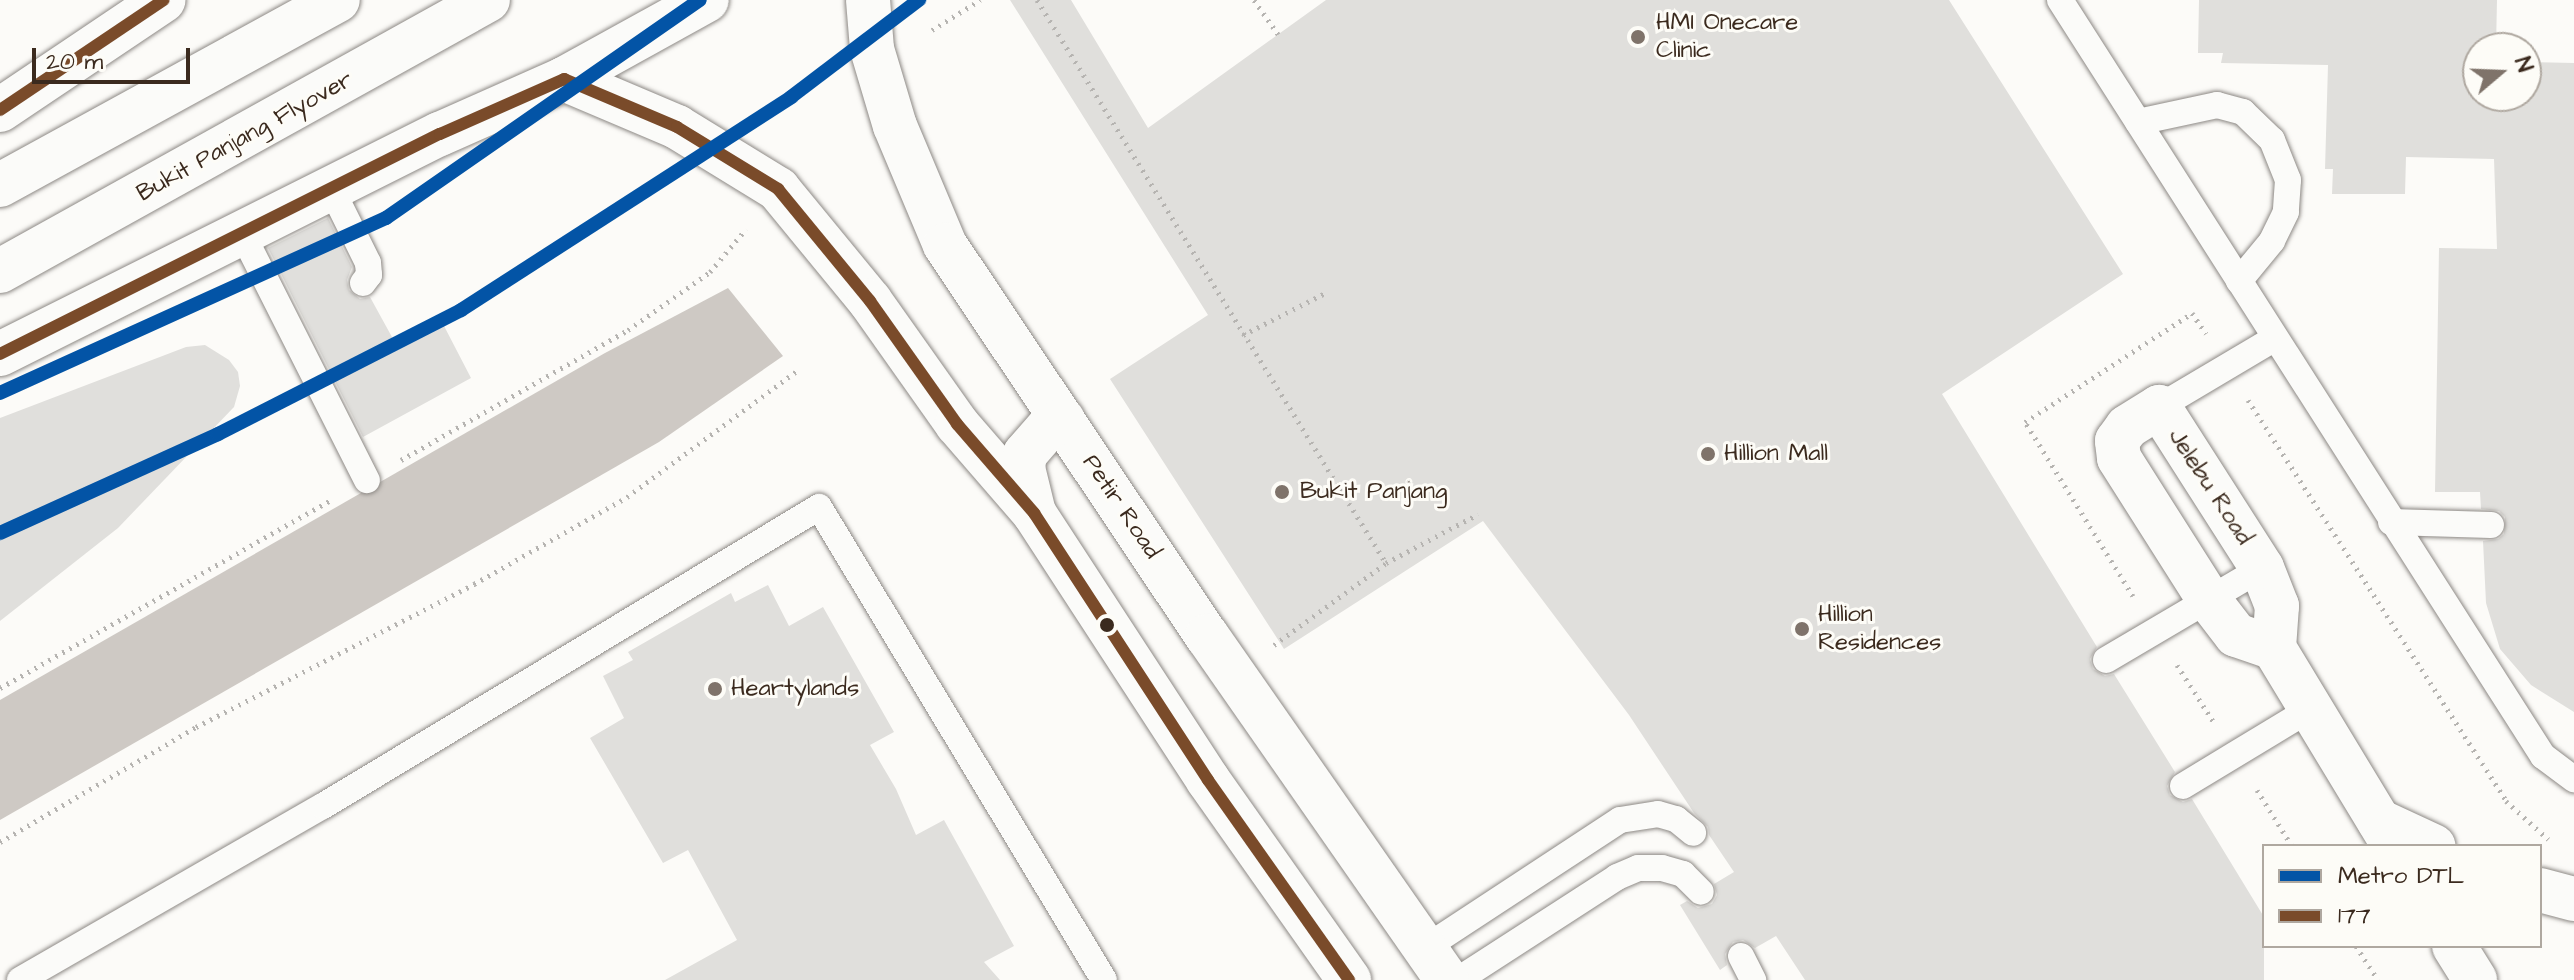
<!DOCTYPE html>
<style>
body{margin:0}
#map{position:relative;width:2574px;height:980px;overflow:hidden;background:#fcfbf8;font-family:"Architects Daughter",sans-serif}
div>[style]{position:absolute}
.water>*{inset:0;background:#cec9c4}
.building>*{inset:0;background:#e0dfdc}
.path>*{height:5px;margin-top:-2.5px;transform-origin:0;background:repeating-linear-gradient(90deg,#b6b4b1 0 2px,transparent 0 8px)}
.roads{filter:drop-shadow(0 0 2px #8d8985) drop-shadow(0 0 2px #8d8985)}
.lane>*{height:26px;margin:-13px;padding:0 13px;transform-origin:13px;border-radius:13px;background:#fbfbf9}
.street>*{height:44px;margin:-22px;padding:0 22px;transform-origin:22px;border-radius:22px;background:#fbfbf9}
.secondary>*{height:44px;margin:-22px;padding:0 22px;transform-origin:22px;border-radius:22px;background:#fbfbf9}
.highway>*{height:44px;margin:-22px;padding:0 22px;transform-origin:22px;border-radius:22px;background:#fbfbf9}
.bus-1>*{height:12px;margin:-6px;padding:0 6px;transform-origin:6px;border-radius:6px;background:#7a4b2a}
.metro-1>*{height:14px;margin:-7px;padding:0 7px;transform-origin:7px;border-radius:7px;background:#0354a6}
.dots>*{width:22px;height:22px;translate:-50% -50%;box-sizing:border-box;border:4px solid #fdfcf7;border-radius:50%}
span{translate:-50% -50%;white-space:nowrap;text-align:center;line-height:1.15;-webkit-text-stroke:6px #fdfcf7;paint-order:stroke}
.poi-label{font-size:24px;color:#3b2a1e}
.left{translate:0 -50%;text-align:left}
.street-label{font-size:24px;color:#3b2a1e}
.legend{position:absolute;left:2262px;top:844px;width:280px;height:104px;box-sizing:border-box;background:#fdfcf7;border:2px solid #afa8a0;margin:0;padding:10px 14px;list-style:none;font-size:24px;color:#3b2a1e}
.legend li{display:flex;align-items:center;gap:16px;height:40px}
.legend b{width:40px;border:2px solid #afa8a0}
.north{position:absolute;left:2462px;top:32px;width:80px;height:80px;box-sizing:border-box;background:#fdfcf7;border:2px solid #afa8a0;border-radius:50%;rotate:71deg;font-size:22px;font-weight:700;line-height:32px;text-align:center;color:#3b2a1e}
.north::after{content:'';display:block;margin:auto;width:28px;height:36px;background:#7f736a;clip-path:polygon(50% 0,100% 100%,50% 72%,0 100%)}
.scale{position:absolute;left:32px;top:48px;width:158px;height:36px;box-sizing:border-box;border:4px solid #3b2a1e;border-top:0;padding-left:10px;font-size:24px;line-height:28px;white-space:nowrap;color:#3b2a1e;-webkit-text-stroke:6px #fdfcf7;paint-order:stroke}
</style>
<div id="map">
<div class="water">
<i style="clip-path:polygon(728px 288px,783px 356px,659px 442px,0 820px,0 700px,605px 353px)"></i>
</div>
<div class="building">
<i style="clip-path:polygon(1010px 0,1071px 0,1148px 128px,1326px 0,1949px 0,2123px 274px,1942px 394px,2097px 647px,2090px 659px,2093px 669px,2105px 676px,2114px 674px,2175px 772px,2167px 786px,2170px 795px,2183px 802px,2192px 799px,2264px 917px,2264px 980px,1805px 980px,1776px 936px,1755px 948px,1743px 940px,1733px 942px,1725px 954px,1727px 965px,1720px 970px,1680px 905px,1687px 901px,1698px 908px,1712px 904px,1717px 895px,1714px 884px,1734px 872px,1709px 835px,1708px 827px,1694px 813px,1629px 715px,1483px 521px,1284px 649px,1110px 379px,1208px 315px)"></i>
<i style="clip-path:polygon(2199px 0,2497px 0,2496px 48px,2478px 48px,2478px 96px,2526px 96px,2526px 62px,2574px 63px,2574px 712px,2531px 685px,2500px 649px,2486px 603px,2483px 541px,2498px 539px,2504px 534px,2505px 517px,2499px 511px,2481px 509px,2480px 492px,2435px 492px,2439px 248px,2497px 249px,2494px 159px,2406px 157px,2405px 194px,2332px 194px,2333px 169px,2325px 169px,2328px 65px,2221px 63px,2223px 53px,2198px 53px)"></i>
<i style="clip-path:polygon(328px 218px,352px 267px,347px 280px,349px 290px,360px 299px,370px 297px,398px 348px,443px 324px,471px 378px,363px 437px,268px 248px)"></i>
<i style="clip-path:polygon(205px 345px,229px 360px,238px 372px,240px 386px,234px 407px,118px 528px,0 621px,0 418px,186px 347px)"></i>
<i style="clip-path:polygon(768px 585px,789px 626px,823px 607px,894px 732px,870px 745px,896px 789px,916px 835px,944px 820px,1014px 946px,984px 962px,1000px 980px,665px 980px,737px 940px,688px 850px,663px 863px,590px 738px,624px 718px,603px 676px,633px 660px,628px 652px,731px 593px,735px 602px)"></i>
</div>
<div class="path">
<i style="left:1037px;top:0;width:662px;rotate:58.21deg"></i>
<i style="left:1254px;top:0;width:42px;rotate:54.8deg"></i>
<i style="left:932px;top:30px;width:57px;rotate:-32deg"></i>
<i style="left:1243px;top:335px;width:94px;rotate:-27.1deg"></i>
<i style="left:2248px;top:400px;width:477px;rotate:57.2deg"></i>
<i style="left:2506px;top:801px;width:57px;rotate:42.1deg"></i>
<i style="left:401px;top:460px;width:262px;rotate:-29.8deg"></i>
<i style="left:628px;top:330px;width:100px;rotate:-35.3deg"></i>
<i style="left:710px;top:272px;width:56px;rotate:-50.1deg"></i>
<i style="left:2133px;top:596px;width:205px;rotate:-121.8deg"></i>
<i style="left:2025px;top:422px;width:199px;rotate:-33.1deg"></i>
<i style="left:2192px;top:313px;width:25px;rotate:56deg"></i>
<i style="left:1274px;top:645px;width:139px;rotate:-36.2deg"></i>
<i style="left:1386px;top:563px;width:104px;rotate:-28deg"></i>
<i style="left:2177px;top:665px;width:67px;rotate:57.3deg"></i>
<i style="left:0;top:688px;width:383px;rotate:-29.6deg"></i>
<i style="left:2257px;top:790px;width:66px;rotate:58deg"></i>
<i style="left:0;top:842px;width:227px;rotate:-30.4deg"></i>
<i style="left:196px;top:727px;width:313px;rotate:-27.2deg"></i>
<i style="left:474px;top:584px;width:176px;rotate:-29.6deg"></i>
<i style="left:627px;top:497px;width:213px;rotate:-36.6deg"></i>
<i style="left:2356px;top:946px;width:40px;rotate:57.1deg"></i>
</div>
<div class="roads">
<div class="lane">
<i style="left:2060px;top:0;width:897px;rotate:57.43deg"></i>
<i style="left:2543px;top:756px;width:39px;rotate:37deg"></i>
<i style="left:2138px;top:122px;width:81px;rotate:-12.1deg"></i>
<i style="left:2217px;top:105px;width:27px;rotate:15deg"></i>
<i style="left:2243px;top:112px;width:40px;rotate:44deg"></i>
<i style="left:2272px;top:140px;width:43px;rotate:68.2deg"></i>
<i style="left:2288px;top:180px;width:32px;rotate:94deg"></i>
<i style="left:2286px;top:212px;width:32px;rotate:116deg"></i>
<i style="left:2272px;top:241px;width:52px;rotate:129.5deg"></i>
<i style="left:332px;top:190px;width:81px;rotate:63.7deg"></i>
<i style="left:368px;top:263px;width:12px;rotate:85deg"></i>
<i style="left:369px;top:275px;width:10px;rotate:127deg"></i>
<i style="left:242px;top:233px;width:277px;rotate:63.2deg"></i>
<i style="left:2159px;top:407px;width:135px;rotate:-30.7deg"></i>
<i style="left:2391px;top:522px;width:100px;rotate:1.7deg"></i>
<i style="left:2106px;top:660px;width:181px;rotate:-30.5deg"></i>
<i style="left:2183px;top:786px;width:149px;rotate:-31.2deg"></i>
<i style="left:1425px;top:948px;width:233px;rotate:-33.3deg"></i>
<i style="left:1620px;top:820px;width:38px;rotate:-9deg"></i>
<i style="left:1658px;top:814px;width:19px;rotate:16deg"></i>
<i style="left:1676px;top:819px;width:22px;rotate:39deg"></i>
<i style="left:1741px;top:956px;width:27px;rotate:63deg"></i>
<i style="left:20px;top:980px;width:349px;rotate:-29.9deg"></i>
<i style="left:323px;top:806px;width:579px;rotate:-31.08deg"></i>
<i style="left:819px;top:507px;width:552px;rotate:58.93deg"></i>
<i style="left:1458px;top:980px;width:189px;rotate:-32.9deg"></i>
<i style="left:1617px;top:877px;width:23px;rotate:-23deg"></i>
<i style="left:1638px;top:868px;width:24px"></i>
<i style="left:1662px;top:868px;width:22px;rotate:16deg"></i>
<i style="left:1683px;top:874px;width:25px;rotate:45deg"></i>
</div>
<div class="street">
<i style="left:2274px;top:648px;width:40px;rotate:-161.1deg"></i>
<i style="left:2236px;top:635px;width:44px;rotate:-127.6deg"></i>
<i style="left:2209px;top:600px;width:168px;rotate:-122.4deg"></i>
<i style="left:2119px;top:458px;width:17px;rotate:-97deg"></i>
<i style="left:2117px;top:441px;width:17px;rotate:-54deg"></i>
<i style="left:2127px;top:427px;width:38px;rotate:-32deg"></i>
<i style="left:2159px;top:407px;width:191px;rotate:57.4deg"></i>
<i style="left:2262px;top:568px;width:41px;rotate:68.5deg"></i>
<i style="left:2277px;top:606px;width:42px;rotate:94.1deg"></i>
<i style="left:2274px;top:648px;width:232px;rotate:58.8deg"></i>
<i style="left:2379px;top:821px;width:60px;rotate:24.8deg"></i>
<i style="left:2540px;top:890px;width:35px;rotate:15deg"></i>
<i style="left:2454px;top:946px;width:40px;rotate:58deg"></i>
</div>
<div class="secondary">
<i style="left:868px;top:0;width:49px;rotate:85.3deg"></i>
<i style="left:872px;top:49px;width:80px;rotate:73.4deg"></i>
<i style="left:895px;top:126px;width:129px;rotate:67.2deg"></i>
<i style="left:945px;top:245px;width:471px;rotate:56.2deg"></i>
<i style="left:1207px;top:636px;width:419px;rotate:55.1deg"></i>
<i style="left:564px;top:79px;width:123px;rotate:23deg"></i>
<i style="left:677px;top:127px;width:119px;rotate:31.5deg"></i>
<i style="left:778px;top:189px;width:145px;rotate:50.6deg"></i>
<i style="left:870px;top:301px;width:151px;rotate:54.7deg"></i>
<i style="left:957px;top:424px;width:118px;rotate:49.1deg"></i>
<i style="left:1034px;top:513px;width:319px;rotate:56.9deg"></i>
<i style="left:1208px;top:780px;width:245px;rotate:54.8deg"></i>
<i style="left:1034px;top:513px;width:46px;rotate:-103.7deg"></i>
<i style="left:1023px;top:468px;width:14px;rotate:-82deg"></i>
<i style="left:1025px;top:454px;width:35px;rotate:-49deg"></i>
<i style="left:1048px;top:428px;width:17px;rotate:-28deg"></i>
</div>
<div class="highway">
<i style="left:0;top:110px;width:197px;rotate:-33.9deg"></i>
<i style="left:0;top:185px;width:385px;rotate:-28.7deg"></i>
<i style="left:0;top:271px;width:558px;rotate:-29.04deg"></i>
<i style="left:0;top:354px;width:492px;rotate:-26.6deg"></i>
<i style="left:440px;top:134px;width:136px;rotate:-23.9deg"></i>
<i style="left:564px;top:79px;width:163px;rotate:-28.9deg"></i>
</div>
</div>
<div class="bus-1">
<i style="left:0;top:110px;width:197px;rotate:-33.9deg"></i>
<i style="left:0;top:354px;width:492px;rotate:-26.6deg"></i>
<i style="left:440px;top:134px;width:136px;rotate:-23.9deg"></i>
<i style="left:564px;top:79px;width:123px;rotate:23deg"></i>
<i style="left:677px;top:127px;width:119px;rotate:31.5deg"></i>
<i style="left:778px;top:189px;width:145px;rotate:50.6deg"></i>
<i style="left:870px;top:301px;width:151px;rotate:54.7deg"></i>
<i style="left:957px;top:424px;width:118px;rotate:49.1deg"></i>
<i style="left:1034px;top:513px;width:319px;rotate:56.9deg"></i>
<i style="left:1208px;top:780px;width:245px;rotate:54.8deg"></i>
</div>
<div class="metro-1">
<i style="left:0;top:393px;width:424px;rotate:-24.4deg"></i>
<i style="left:386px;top:218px;width:382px;rotate:-34.8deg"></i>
<i style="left:0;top:533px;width:239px;rotate:-24.4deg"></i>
<i style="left:218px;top:434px;width:273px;rotate:-27deg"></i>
<i style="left:461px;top:310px;width:393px;rotate:-32.8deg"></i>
<i style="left:791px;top:97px;width:161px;rotate:-37.2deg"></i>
</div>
<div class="dots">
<i style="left:1638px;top:37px;background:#7f736a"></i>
<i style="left:1708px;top:454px;background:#7f736a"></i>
<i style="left:1282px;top:492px;background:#7f736a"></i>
<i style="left:1107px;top:625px;background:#3b2a1e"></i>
<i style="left:1802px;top:629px;background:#7f736a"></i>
<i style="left:715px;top:689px;background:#7f736a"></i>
</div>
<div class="poi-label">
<span class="left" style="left:1656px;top:37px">HMI Onecare<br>Clinic</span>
<span class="left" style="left:1724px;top:454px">Hillion Mall</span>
<span class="left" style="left:1300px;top:492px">Bukit Panjang</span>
<span class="left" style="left:1818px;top:629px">Hillion<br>Residences</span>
<span class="left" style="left:731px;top:689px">Heartylands</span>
</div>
<div class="street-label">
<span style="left:245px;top:137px;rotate:-29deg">Bukit Panjang Flyover</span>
<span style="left:2210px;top:487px;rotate:57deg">Jelebu Road</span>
<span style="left:1121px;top:507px;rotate:56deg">Petir Road</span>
</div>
<ul class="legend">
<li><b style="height:10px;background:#0354a6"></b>Metro DTL</li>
<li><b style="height:10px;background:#7a4b2a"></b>177</li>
</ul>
<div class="north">N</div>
<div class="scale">20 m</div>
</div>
